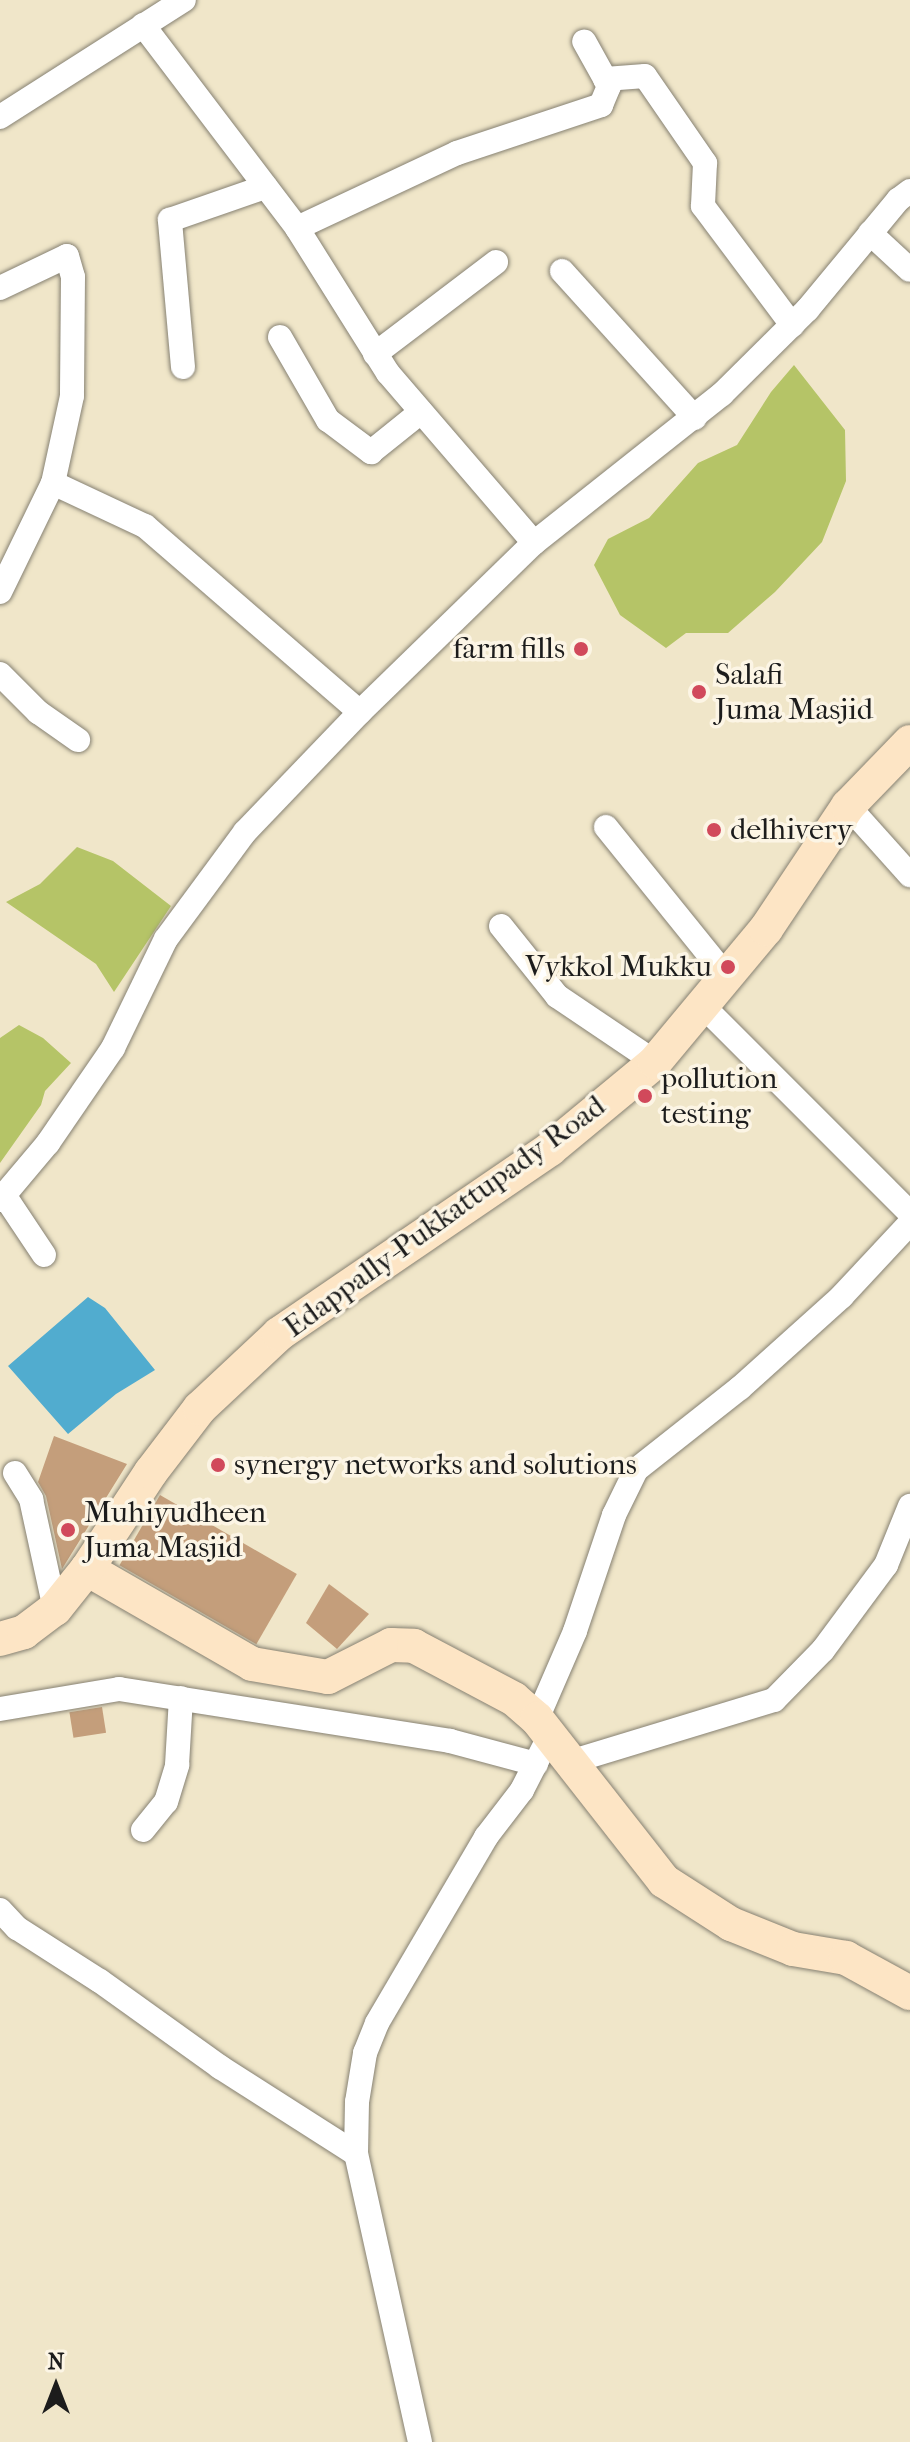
<!DOCTYPE html>
<style>
body{margin:0}
#map{position:relative;width:910px;height:2442px;overflow:hidden;background:#f0e6c9;font-family:"IM FELL French Canon",serif}
div>[style]{position:absolute}
.green>*{inset:0;background:#b5c467}
.water>*{inset:0;background:#51accf}
.building>*{inset:0;background:#c49e7b;transform-origin:0 0}
.roads{filter:drop-shadow(0 0 2px #868172) drop-shadow(0 0 2px #868172)}
.street>*{height:24px;margin:-12px;padding:0 12px;transform-origin:12px;border-radius:12px;background:#fff}
.secondary>*{height:34px;margin:-17px;padding:0 17px;transform-origin:17px;border-radius:17px;background:#fde5c5}
.dots>*{width:22px;height:22px;translate:-50% -50%;box-sizing:border-box;border:4px solid #fcf5e5;border-radius:50%}
span{translate:-50% -50%;white-space:nowrap;text-align:center;line-height:1.15;-webkit-text-stroke:7px #fcf5e5;paint-order:stroke}
.poi-label{font-size:30px;color:#1c1c1c}
.right{translate:-100% -50%;text-align:right}
.left{translate:0 -50%;text-align:left}
.street-label{font-size:30px;color:#1c1c1c}
.north{position:absolute;left:16px;top:2346px;width:80px;height:80px;-webkit-text-stroke:6px #fcf5e5;paint-order:stroke;rotate:0deg;font-size:22px;font-weight:700;line-height:32px;text-align:center;color:#1c1c1c}
.north::after{content:'';display:block;margin:auto;width:28px;height:36px;background:#1c1c1c;clip-path:polygon(50% 0,100% 100%,50% 72%,0 100%)}
</style>
<div id="map">
<div class="green">
<i style="clip-path:polygon(794px 365px,845px 430px,846px 481px,822px 542px,775px 592px,728px 633px,686px 633px,666px 648px,620px 615px,594px 565px,608px 539px,649px 518px,698px 463px,737px 445px,771px 392px)"></i>
<i style="clip-path:polygon(77px 847px,113px 861px,171px 906px,114px 992px,96px 964px,6px 902px,40px 884px)"></i>
<i style="clip-path:polygon(19px 1025px,43px 1038px,71px 1063px,45px 1091px,41px 1105px,0 1163px,0 1038px)"></i>
</div>
<div class="water">
<i style="clip-path:polygon(88px 1297px,105px 1308px,155px 1370px,116px 1394px,68px 1434px,8px 1366px)"></i>
</div>
<div class="building">
<i style="clip-path:polygon(54px 1436px,127px 1464px,62px 1569px,46px 1496px,38px 1482px)"></i>
<i style="left:160px;top:1495px;width:158px;height:81px;rotate:30deg"></i>
<i style="clip-path:polygon(329px 1584px,369px 1614px,337px 1649px,306px 1623px)"></i>
<i style="left:102px;top:1707px;width:26px;height:33px;rotate:81deg"></i>
</div>
<div class="roads">
<div class="street">
<i style="left:143px;top:25px;width:255px;rotate:52.8deg"></i>
<i style="left:297px;top:228px;width:171px;rotate:57.9deg"></i>
<i style="left:388px;top:373px;width:224px;rotate:49.3deg"></i>
<i style="left:605px;top:79px;width:40px;rotate:-4.3deg"></i>
<i style="left:645px;top:76px;width:106px;rotate:55.4deg"></i>
<i style="left:705px;top:163px;width:43px;rotate:92.7deg"></i>
<i style="left:703px;top:206px;width:149px;rotate:53.2deg"></i>
<i style="left:0;top:117px;width:218px;rotate:-32.5deg"></i>
<i style="left:297px;top:228px;width:177px;rotate:-25.1deg"></i>
<i style="left:457px;top:153px;width:152px;rotate:-18.4deg"></i>
<i style="left:601px;top:105px;width:21px;rotate:-67deg"></i>
<i style="left:609px;top:86px;width:51px;rotate:-119.1deg"></i>
<i style="left:870px;top:233px;width:54px;rotate:42.8deg"></i>
<i style="left:562px;top:271px;width:198px;rotate:47.9deg"></i>
<i style="left:0;top:288px;width:74px;rotate:-25.5deg"></i>
<i style="left:67px;top:256px;width:22px;rotate:74deg"></i>
<i style="left:73px;top:277px;width:119px;rotate:90.5deg"></i>
<i style="left:72px;top:396px;width:89px;rotate:102.3deg"></i>
<i style="left:53px;top:483px;width:121px;rotate:115.9deg"></i>
<i style="left:280px;top:337px;width:96px;rotate:60deg"></i>
<i style="left:328px;top:420px;width:54px;rotate:36.7deg"></i>
<i style="left:371px;top:452px;width:64px;rotate:-38.7deg"></i>
<i style="left:375px;top:354px;width:152px;rotate:-37.2deg"></i>
<i style="left:183px;top:367px;width:148px;rotate:-95.1deg"></i>
<i style="left:170px;top:220px;width:101px;rotate:-19.2deg"></i>
<i style="left:53px;top:483px;width:102px;rotate:25.1deg"></i>
<i style="left:145px;top:526px;width:284px;rotate:40.9deg"></i>
<i style="left:0;top:674px;width:54px;rotate:45deg"></i>
<i style="left:38px;top:712px;width:49px;rotate:35deg"></i>
<i style="left:848px;top:806px;width:93px;rotate:48.1deg"></i>
<i style="left:606px;top:827px;width:193px;rotate:51.1deg"></i>
<i style="left:501px;top:926px;width:90px;rotate:51.3deg"></i>
<i style="left:557px;top:996px;width:118px;rotate:34deg"></i>
<i style="left:703px;top:1006px;width:293px;rotate:45deg"></i>
<i style="left:4px;top:1195px;width:72px;rotate:56.3deg"></i>
<i style="left:0;top:1200px;width:75px;rotate:-49.9deg"></i>
<i style="left:48px;top:1143px;width:115px;rotate:-55.6deg"></i>
<i style="left:113px;top:1048px;width:121px;rotate:-64.1deg"></i>
<i style="left:166px;top:939px;width:133px;rotate:-53.6deg"></i>
<i style="left:245px;top:832px;width:166px;rotate:-46.2deg"></i>
<i style="left:360px;top:712px;width:243px;rotate:-44.2deg"></i>
<i style="left:534px;top:543px;width:240px;rotate:-38.4deg"></i>
<i style="left:722px;top:394px;width:120px;rotate:-44.7deg"></i>
<i style="left:807px;top:310px;width:143px;rotate:-50.4deg"></i>
<i style="left:898px;top:200px;width:15px;rotate:-37deg"></i>
<i style="left:15px;top:1473px;width:31px;rotate:58deg"></i>
<i style="left:31px;top:1499px;width:113px;rotate:77.7deg"></i>
<i style="left:0;top:1709px;width:121px;rotate:-9.5deg"></i>
<i style="left:119px;top:1689px;width:335px;rotate:8.9deg"></i>
<i style="left:450px;top:1741px;width:89px;rotate:15deg"></i>
<i style="left:537px;top:1719px;width:96px;rotate:-66.6deg"></i>
<i style="left:575px;top:1631px;width:122px;rotate:-71.4deg"></i>
<i style="left:614px;top:1515px;width:50px;rotate:-63.9deg"></i>
<i style="left:636px;top:1470px;width:132px;rotate:-38.3deg"></i>
<i style="left:740px;top:1388px;width:137px;rotate:-42deg"></i>
<i style="left:842px;top:1296px;width:100px;rotate:-47deg"></i>
<i style="left:570px;top:1762px;width:213px;rotate:-16.9deg"></i>
<i style="left:774px;top:1700px;width:70px;rotate:-45.6deg"></i>
<i style="left:823px;top:1650px;width:106px;rotate:-53.5deg"></i>
<i style="left:886px;top:1565px;width:64px;rotate:-67.9deg"></i>
<i style="left:143px;top:1830px;width:36px;rotate:-51deg"></i>
<i style="left:166px;top:1802px;width:39px;rotate:-73deg"></i>
<i style="left:177px;top:1765px;width:67px;rotate:-86.6deg"></i>
<i style="left:0;top:1910px;width:25px;rotate:47deg"></i>
<i style="left:17px;top:1928px;width:98px;rotate:32.6deg"></i>
<i style="left:100px;top:1981px;width:148px;rotate:35.6deg"></i>
<i style="left:220px;top:2067px;width:161px;rotate:32.6deg"></i>
<i style="left:420px;top:2442px;width:295px;rotate:-102.5deg"></i>
<i style="left:356px;top:2154px;width:52px;rotate:-88.9deg"></i>
<i style="left:357px;top:2102px;width:50px;rotate:-80.7deg"></i>
<i style="left:365px;top:2053px;width:32px;rotate:-68deg"></i>
<i style="left:377px;top:2023px;width:216px;rotate:-59.6deg"></i>
<i style="left:486px;top:1837px;width:59px;rotate:-52.5deg"></i>
<i style="left:522px;top:1790px;width:59px;rotate:-63deg"></i>
</div>
<div class="secondary">
<i style="left:87px;top:1569px;width:190px;rotate:29.9deg"></i>
<i style="left:252px;top:1664px;width:77px;rotate:9.7deg"></i>
<i style="left:328px;top:1677px;width:71px;rotate:-26.9deg"></i>
<i style="left:391px;top:1645px;width:23px;rotate:2deg"></i>
<i style="left:414px;top:1646px;width:113px;rotate:27.9deg"></i>
<i style="left:514px;top:1699px;width:30px;rotate:41deg"></i>
<i style="left:537px;top:1719px;width:206px;rotate:51.9deg"></i>
<i style="left:664px;top:1881px;width:80px;rotate:32.7deg"></i>
<i style="left:731px;top:1924px;width:67px;rotate:22deg"></i>
<i style="left:793px;top:1949px;width:54px;rotate:9.6deg"></i>
<i style="left:846px;top:1958px;width:73px;rotate:28.7deg"></i>
<i style="left:0;top:1639px;width:25px;rotate:-16deg"></i>
<i style="left:24px;top:1632px;width:39px;rotate:-37deg"></i>
<i style="left:55px;top:1609px;width:51px;rotate:-51.3deg"></i>
<i style="left:87px;top:1569px;width:116px;rotate:-56.6deg"></i>
<i style="left:151px;top:1472px;width:81px;rotate:-52.6deg"></i>
<i style="left:200px;top:1408px;width:108px;rotate:-43.1deg"></i>
<i style="left:279px;top:1334px;width:328px;rotate:-34.3deg"></i>
<i style="left:550px;top:1149px;width:136px;rotate:-39.6deg"></i>
<i style="left:655px;top:1062px;width:173px;rotate:-50.2deg"></i>
<i style="left:766px;top:929px;width:148px;rotate:-56.3deg"></i>
<i style="left:848px;top:806px;width:89px;rotate:-45.9deg"></i>
</div>
</div>
<div class="dots">
<i style="left:581px;top:649px;background:#d1495b"></i>
<i style="left:699px;top:692px;background:#d1495b"></i>
<i style="left:714px;top:830px;background:#d1495b"></i>
<i style="left:728px;top:967px;background:#d1495b"></i>
<i style="left:645px;top:1096px;background:#d1495b"></i>
<i style="left:218px;top:1465px;background:#d1495b"></i>
<i style="left:68px;top:1530px;background:#d1495b"></i>
</div>
<div class="poi-label">
<span class="right" style="left:565px;top:649px">farm fills</span>
<span class="left" style="left:715px;top:692px">Salafi<br>Juma Masjid</span>
<span class="left" style="left:730px;top:830px">delhivery</span>
<span class="right" style="left:712px;top:967px">Vykkol Mukku</span>
<span class="left" style="left:661px;top:1096px">pollution<br>testing</span>
<span class="left" style="left:234px;top:1465px">synergy networks and solutions</span>
<span class="left" style="left:84px;top:1530px">Muhiyudheen<br>Juma Masjid</span>
</div>
<div class="street-label">
<span style="left:445px;top:1217px;rotate:-36deg">Edappally-Pukkattupady Road</span>
</div>
<div class="north">N</div>
</div>
